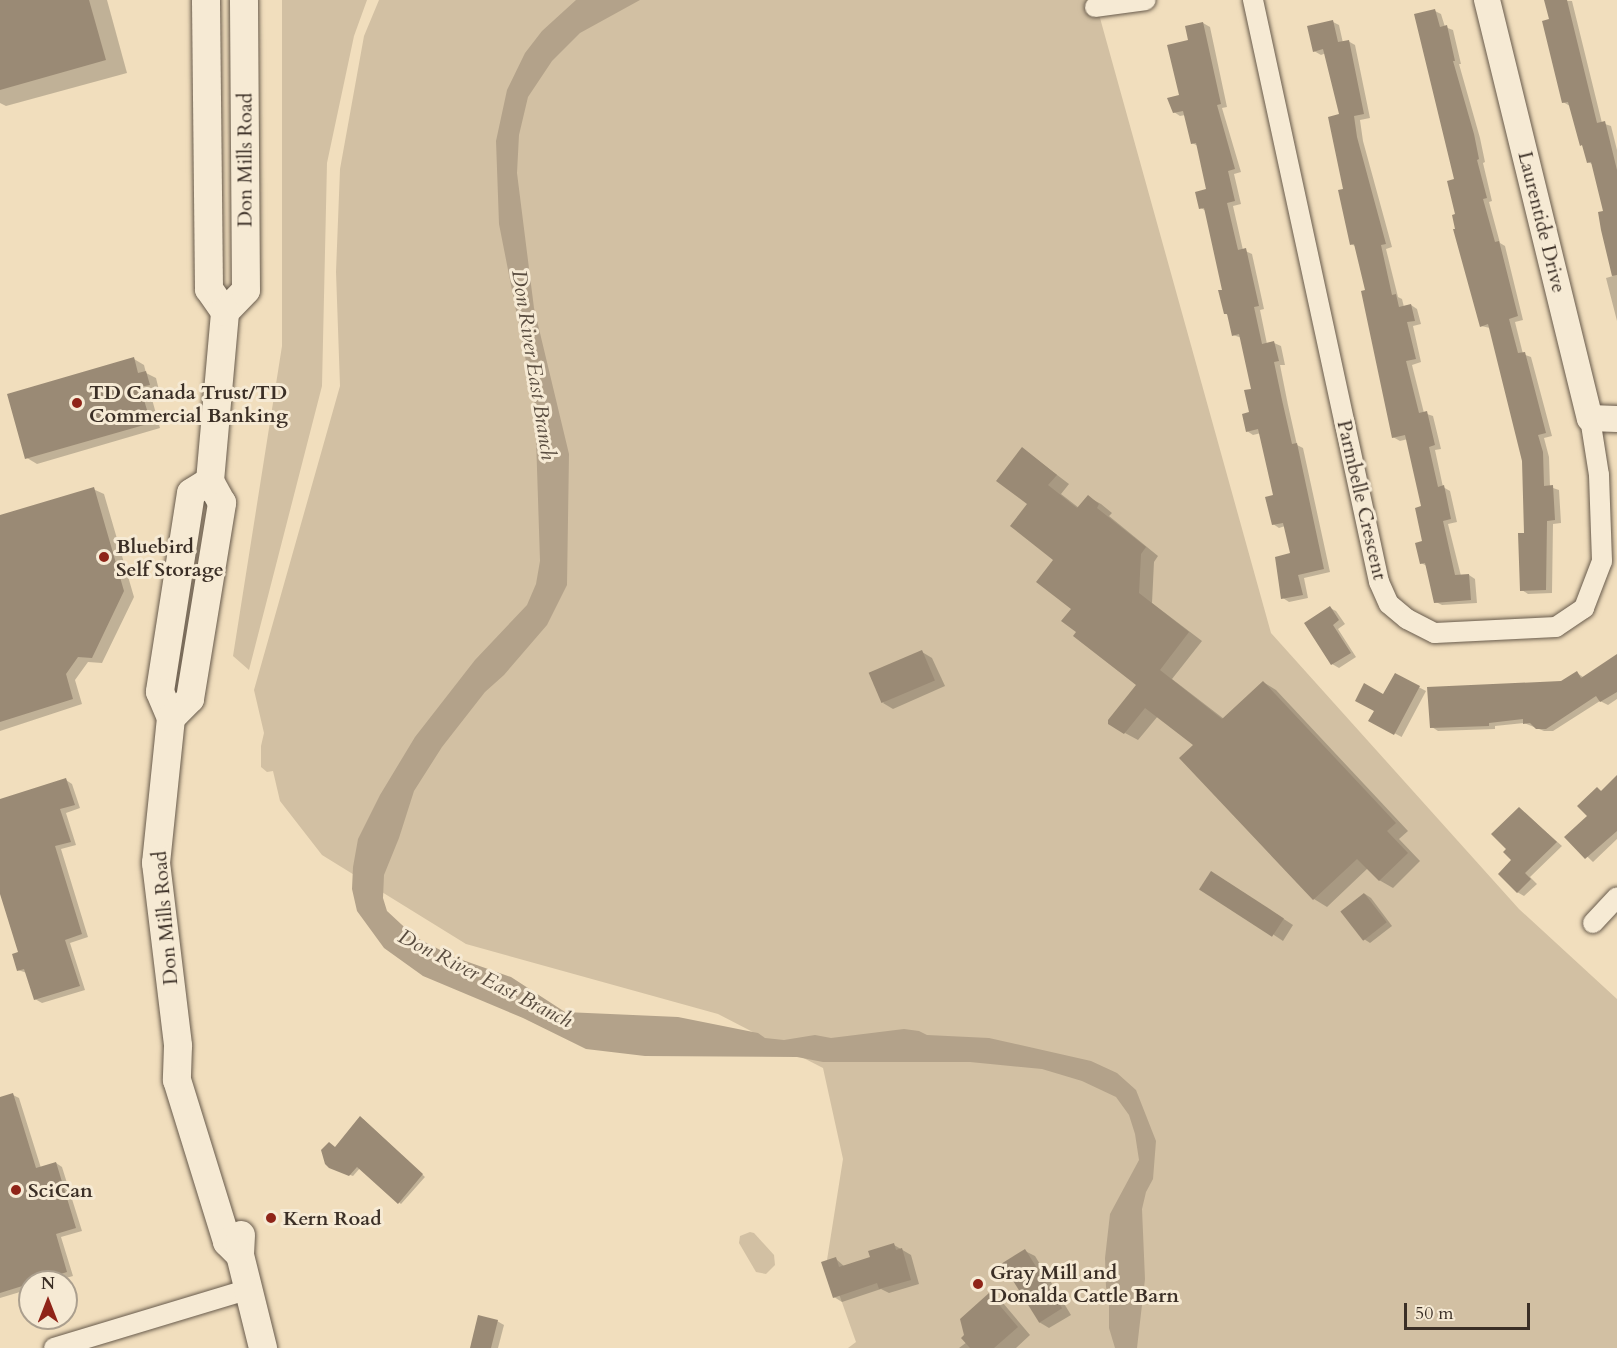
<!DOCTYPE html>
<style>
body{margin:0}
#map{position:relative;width:1617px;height:1348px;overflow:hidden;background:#f1debd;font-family:Cardo,serif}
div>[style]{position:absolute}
.green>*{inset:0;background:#d2c0a3}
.water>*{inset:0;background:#b3a28a}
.shadow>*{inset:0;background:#0003;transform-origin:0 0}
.building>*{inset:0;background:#9a8a75;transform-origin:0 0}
.roads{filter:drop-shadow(0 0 2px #685b4c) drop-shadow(0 0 2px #685b4c)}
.minor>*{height:20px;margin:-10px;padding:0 10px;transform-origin:10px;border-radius:10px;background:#f6ead4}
.tertiary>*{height:26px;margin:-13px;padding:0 13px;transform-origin:13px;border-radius:13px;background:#f6ead4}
.secondary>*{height:28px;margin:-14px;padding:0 14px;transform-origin:14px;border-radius:14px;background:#f6ead4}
.dots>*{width:16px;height:16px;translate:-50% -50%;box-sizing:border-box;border:3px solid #f6ead4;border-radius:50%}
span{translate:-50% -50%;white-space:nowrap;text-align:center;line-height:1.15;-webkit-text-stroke:6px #f6ead4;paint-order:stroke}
.street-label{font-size:20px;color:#3b2f26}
.poi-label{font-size:20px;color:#3b2f26;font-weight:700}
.left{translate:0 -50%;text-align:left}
.water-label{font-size:21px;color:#594c3f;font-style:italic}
.north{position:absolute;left:18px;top:1270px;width:60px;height:60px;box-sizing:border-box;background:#f6ead4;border:2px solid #ab9f8e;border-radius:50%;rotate:0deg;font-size:16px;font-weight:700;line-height:24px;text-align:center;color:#3b2f26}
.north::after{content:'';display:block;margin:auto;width:21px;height:27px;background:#8f2418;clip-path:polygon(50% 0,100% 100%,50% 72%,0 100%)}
.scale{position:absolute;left:1404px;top:1303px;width:126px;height:27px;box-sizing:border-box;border:3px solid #3b2f26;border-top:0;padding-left:8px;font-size:18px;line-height:21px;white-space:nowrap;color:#3b2f26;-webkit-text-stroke:4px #f6ead4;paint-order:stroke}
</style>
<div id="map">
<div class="green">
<i style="clip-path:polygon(282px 0,367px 0,354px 36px,327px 163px,322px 386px,249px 670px,233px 656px,282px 346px)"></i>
<i style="clip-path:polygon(379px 0,1095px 0,1271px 633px,1519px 909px,1617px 999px,1617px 1348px,848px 1348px,856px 1342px,827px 1260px,843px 1159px,823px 1068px,718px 1014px,466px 944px,322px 855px,280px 801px,273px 771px,267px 772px,261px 767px,261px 746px,264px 733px,254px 690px,340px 386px,336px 272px,340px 169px,364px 36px)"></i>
<i style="clip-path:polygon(750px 1232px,754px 1233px,774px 1255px,775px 1265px,766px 1274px,756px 1272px,739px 1243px,740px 1236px)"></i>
</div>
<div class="water">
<i style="clip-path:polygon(576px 0,640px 0,580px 33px,552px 61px,528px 97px,519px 135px,517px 173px,534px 308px,569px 454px,567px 585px,547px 625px,504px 675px,485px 692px,442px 747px,414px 791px,399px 838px,384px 875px,383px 898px,387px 911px,415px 937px,454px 957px,511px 977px,565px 1012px,678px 1017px,758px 1033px,765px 1038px,784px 1040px,815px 1035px,831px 1038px,904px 1029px,919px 1031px,927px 1035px,989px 1038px,1091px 1061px,1117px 1073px,1136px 1090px,1156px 1141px,1153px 1179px,1146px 1192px,1142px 1209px,1145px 1279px,1137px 1348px,1115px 1348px,1109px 1328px,1109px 1298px,1106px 1287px,1105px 1258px,1110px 1214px,1139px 1160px,1135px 1134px,1129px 1115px,1116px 1097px,1082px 1081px,1042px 1069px,970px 1062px,823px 1062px,797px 1057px,645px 1056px,586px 1049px,523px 1018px,423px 976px,384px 948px,357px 911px,352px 889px,353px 867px,358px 839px,380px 795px,415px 737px,475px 660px,527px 605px,536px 584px,540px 561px,535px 407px,499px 224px,496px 141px,507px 90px,525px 53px,542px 31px)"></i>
</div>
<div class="shadow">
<i style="clip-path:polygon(0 0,107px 0,127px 73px,6px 106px,0 103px)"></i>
<i style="clip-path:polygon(1553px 0,1572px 1px,1602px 123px,1611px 126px,1617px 150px,1617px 321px,1606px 278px,1613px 276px,1600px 213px,1605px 212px,1594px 165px,1588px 162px,1570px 106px,1563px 102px,1551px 20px)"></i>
<i style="clip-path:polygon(1435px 11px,1441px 14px,1445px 27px,1453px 30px,1461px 64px,1459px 64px,1480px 138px,1485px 162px,1483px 163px,1492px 201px,1489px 202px,1500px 243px,1505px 246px,1523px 320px,1515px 322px,1523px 354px,1531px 357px,1552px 436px,1544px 438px,1549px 457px,1550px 487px,1559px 490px,1561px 523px,1553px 524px,1552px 593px,1528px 594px,1522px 590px,1526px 534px,1523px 461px,1490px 328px,1481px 326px,1457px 230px,1456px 180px)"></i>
<i style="clip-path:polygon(1333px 22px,1339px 25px,1343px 43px,1348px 41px,1355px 45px,1370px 118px,1360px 120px,1363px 141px,1392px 247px,1386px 249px,1398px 297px,1402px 299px,1404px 307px,1411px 305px,1417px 309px,1421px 324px,1413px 326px,1421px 362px,1412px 365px,1424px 413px,1433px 416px,1441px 449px,1435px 450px,1443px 487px,1450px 491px,1457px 522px,1448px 524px,1461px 576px,1469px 575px,1475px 579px,1477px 603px,1442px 605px,1436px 602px,1427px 566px,1421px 563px,1424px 542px,1423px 508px,1408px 439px,1400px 441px,1393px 437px,1367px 291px,1355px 246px,1351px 244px,1340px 115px,1326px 53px,1321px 55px,1314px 51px)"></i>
<i style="clip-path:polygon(1203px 23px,1210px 27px,1227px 107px,1222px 108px,1241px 172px,1234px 174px,1241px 204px,1233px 206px,1243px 250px,1252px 254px,1264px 309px,1260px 310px,1267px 344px,1274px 343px,1281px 346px,1285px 365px,1280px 365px,1288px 405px,1297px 445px,1303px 448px,1330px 572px,1304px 578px,1308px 598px,1289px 602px,1283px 598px,1292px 554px,1285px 526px,1279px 528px,1273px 524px,1275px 497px,1261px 433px,1253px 435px,1247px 431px,1253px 390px,1242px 338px,1233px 335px,1229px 316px,1225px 313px,1224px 291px,1206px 211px,1201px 208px,1208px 190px,1198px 146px,1192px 143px,1185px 115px,1180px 116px,1174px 112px,1181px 96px,1190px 42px)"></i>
<i style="clip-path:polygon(134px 359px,144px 365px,146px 373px,156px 378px,159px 390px,150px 392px,160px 428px,37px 464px,27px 458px)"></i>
<i style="clip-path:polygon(1023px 449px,1069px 484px,1061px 494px,1079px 508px,1088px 497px,1101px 504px,1112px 513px,1109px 516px,1158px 556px,1154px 562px,1152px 603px,1202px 641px,1172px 679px,1224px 719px,1263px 682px,1276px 690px,1408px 831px,1399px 839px,1420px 861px,1393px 888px,1379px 880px,1368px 868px,1327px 907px,1314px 899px,1195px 745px,1158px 716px,1138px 740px,1125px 733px,1138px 684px,1078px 632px,1073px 608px,1055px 560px,1029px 504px)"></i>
<i style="clip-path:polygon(93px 489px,104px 494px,134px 597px,102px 663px,88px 662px,75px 680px,82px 704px,0 731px,0 516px)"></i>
<i style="clip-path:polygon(1330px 608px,1336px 611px,1345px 624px,1338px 629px,1356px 657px,1339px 668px,1332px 664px,1306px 623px)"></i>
<i style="clip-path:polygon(922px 652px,932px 658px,945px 686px,893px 709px,883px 703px)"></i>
<i style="clip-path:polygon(1617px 659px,1617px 699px,1608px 705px,1600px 701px,1553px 731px,1544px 731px,1524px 723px,1495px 726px,1495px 729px,1438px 731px,1432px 727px,1561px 683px,1577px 673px,1583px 677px)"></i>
<i style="left:1396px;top:675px;width:34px;height:52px;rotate:28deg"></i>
<i style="clip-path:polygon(1617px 777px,1617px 839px,1593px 862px,1567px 837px,1589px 816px,1598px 789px,1602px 792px)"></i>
<i style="clip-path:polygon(66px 780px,72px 784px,80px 808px,66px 813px,76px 845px,61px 849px,88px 937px,70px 943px,85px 990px,42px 1003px,35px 999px,27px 973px,18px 970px,20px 953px,0 889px,0 801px)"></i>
<i style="clip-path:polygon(1520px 809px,1562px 846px,1530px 877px,1537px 884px,1524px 896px,1517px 892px,1514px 860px)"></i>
<i style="clip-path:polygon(1222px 879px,1293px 925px,1283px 941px,1274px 935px)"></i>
<i style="clip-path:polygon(1365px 894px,1371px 898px,1392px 926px,1370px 943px,1364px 939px)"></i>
<i style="clip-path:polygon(13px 1095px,19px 1098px,41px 1168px,56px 1163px,62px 1167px,82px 1231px,61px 1237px,73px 1276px,52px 1282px,30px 1282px,30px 1289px,0 1298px,0 1099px)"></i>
<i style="clip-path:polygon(363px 1119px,425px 1177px,401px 1204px,360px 1168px,353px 1176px,334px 1169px,335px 1148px)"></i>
<i style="clip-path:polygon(894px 1245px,911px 1255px,919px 1284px,889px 1293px,881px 1289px,842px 1302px,834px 1297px,836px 1259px,845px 1267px,872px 1258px)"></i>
<i style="clip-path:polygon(1025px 1251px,1035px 1256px,1071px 1315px,1049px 1328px,1039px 1322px)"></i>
<i style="clip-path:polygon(989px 1295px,1003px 1303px,1030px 1335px,1016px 1348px,959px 1348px,967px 1342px)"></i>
<i style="clip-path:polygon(497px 1321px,504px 1325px,498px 1348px,471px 1348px)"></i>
</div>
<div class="building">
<i style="clip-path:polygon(0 0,89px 0,106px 60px,0 90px)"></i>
<i style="clip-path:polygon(1544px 0,1567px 0,1597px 123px,1605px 121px,1617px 170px,1617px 275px,1612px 276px,1601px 230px,1598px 212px,1603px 211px,1591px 162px,1587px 163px,1582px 145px,1580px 146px,1568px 102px,1562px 103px,1542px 21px,1549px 19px)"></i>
<i style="clip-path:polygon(1435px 9px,1440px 27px,1447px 25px,1455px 61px,1453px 61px,1474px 134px,1479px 159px,1477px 160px,1487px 198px,1483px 199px,1495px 242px,1499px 241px,1518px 316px,1509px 319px,1518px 353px,1525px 352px,1546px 433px,1538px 435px,1543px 452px,1544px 486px,1553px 485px,1555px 520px,1547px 521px,1546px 590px,1520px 591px,1518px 533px,1524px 533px,1522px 461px,1488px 324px,1480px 327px,1453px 229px,1455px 229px,1452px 215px,1455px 214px,1447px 181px,1454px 179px,1414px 14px)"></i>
<i style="clip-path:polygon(1333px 20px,1338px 42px,1349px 40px,1364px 114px,1354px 116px,1357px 137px,1386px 244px,1381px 245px,1392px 295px,1396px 294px,1399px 307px,1411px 304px,1415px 321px,1407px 322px,1416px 359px,1406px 361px,1419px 413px,1427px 411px,1435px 445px,1429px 447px,1438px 487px,1444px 485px,1451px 519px,1443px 521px,1455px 575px,1469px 574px,1471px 600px,1434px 603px,1425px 563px,1420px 564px,1415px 543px,1422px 541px,1415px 508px,1421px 506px,1414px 475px,1405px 435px,1392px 438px,1361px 291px,1365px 290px,1354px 244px,1350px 245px,1338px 190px,1343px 189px,1328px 117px,1339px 114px,1323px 49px,1313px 52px,1307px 26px)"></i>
<i style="clip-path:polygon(1203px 22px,1221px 104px,1217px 105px,1235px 169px,1228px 171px,1235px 201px,1227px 203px,1238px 250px,1246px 248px,1259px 306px,1254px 307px,1262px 344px,1274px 341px,1279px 361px,1274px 362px,1282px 400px,1292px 444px,1297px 443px,1324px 569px,1298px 575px,1303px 595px,1281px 599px,1275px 557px,1290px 553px,1283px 523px,1272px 525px,1265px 497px,1273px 495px,1258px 429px,1246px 432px,1242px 414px,1249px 412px,1244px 390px,1251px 389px,1239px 334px,1232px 336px,1227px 314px,1224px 314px,1218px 290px,1222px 290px,1204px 208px,1199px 209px,1195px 192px,1206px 189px,1196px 143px,1191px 144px,1183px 111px,1173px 113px,1167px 98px,1179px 95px,1167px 45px,1188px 40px,1185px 26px)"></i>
<i style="clip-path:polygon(134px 357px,138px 373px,146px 371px,150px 385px,140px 387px,151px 423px,25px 459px,7px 394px)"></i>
<i style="clip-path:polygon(1022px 447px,1057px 475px,1048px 485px,1077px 508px,1088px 495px,1099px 504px,1097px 508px,1146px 547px,1141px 554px,1139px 593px,1189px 632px,1160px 670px,1222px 719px,1263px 681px,1396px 823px,1387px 831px,1408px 853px,1379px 881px,1357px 859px,1313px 900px,1179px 758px,1193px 745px,1145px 708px,1124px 734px,1108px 724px,1108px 720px,1136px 685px,1073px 636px,1076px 632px,1061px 621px,1071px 609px,1036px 582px,1053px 560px,1010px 526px,1027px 504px,996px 481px)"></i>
<i style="clip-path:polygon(94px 487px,124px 591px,92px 658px,78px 657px,66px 674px,73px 699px,0 722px,0 515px)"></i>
<i style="clip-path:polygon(1330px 606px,1339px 620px,1333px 625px,1351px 653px,1331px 665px,1304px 623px)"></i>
<i style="left:922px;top:650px;width:33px;height:58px;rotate:67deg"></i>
<i style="clip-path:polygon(1617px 654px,1617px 692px,1600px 702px,1596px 696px,1546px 729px,1536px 729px,1530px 723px,1523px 724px,1523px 719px,1489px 723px,1489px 726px,1430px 728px,1427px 687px,1561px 681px,1577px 671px,1581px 678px)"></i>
<i style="clip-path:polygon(1395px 673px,1420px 686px,1394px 735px,1368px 721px,1374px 711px,1355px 701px,1364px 683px,1383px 694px)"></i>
<i style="clip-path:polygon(1617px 775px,1617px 831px,1585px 859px,1564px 837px,1587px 816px,1577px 806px,1597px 787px,1601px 791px)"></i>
<i style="clip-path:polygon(66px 778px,75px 805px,60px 809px,71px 842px,55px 846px,82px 934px,65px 940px,80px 986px,34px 1000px,24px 969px,17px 971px,12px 954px,18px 952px,0 894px,0 799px)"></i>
<i style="clip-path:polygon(1519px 807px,1557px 842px,1525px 873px,1531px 879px,1517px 893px,1498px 874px,1511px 860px,1503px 852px,1506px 849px,1491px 834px)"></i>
<i style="left:1211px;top:871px;width:87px;height:22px;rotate:33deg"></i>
<i style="left:1364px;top:893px;width:37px;height:30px;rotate:52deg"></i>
<i style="clip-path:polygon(13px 1093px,36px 1168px,56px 1162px,76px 1228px,56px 1234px,67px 1272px,0 1293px,0 1097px)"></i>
<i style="clip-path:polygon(360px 1116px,423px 1174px,398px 1204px,357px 1167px,349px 1176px,329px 1168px,325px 1164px,321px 1150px,329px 1142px,335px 1147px)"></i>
<i style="clip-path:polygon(894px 1243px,896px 1250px,902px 1248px,911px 1280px,879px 1289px,877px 1283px,833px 1298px,821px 1262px,836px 1257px,839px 1267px,870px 1257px,868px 1251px)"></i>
<i style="left:1025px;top:1249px;width:70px;height:27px;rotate:58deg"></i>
<i style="clip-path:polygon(989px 1293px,1018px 1327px,994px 1348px,970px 1348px,961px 1338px,964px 1335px,960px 1319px)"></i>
<i style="clip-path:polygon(478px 1315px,498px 1320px,491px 1348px,470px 1348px)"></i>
</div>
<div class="roads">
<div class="minor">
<i style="left:1253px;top:0;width:595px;rotate:77.78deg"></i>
<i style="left:1379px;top:582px;width:24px;rotate:66deg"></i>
<i style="left:1389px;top:604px;width:23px;rotate:40deg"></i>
<i style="left:1407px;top:619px;width:31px;rotate:27deg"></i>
<i style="left:1435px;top:633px;width:121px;rotate:-2.8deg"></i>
<i style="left:1556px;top:627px;width:34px;rotate:-34deg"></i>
<i style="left:1584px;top:608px;width:50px;rotate:-69deg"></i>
<i style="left:1602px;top:561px;width:86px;rotate:-92deg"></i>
<i style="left:1599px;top:475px;width:58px;rotate:-99deg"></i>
<i style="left:1095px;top:7px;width:51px;rotate:-7.8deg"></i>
<i style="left:1593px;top:923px;width:35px;rotate:-47deg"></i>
<i style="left:54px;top:1348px;width:205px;rotate:-16.8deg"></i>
</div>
<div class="tertiary">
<i style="left:1487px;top:0;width:431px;rotate:76.2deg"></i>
<i style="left:1590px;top:418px;width:27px;rotate:2deg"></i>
</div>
<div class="secondary">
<i style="left:225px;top:312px;width:30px;rotate:-46deg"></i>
<i style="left:246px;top:290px;width:290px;rotate:-90.4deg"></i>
<i style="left:210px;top:481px;width:22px;rotate:148deg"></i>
<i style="left:191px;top:493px;width:201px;rotate:98.9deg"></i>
<i style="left:160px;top:692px;width:28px;rotate:67deg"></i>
<i style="left:171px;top:718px;width:146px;rotate:95.9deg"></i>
<i style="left:156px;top:863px;width:184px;rotate:83.1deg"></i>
<i style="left:178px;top:1046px;width:34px;rotate:92deg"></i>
<i style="left:177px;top:1080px;width:170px;rotate:72.8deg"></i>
<i style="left:227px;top:1242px;width:18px;rotate:45deg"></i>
<i style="left:171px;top:718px;width:27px;rotate:-45deg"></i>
<i style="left:190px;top:699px;width:199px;rotate:-80.7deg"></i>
<i style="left:222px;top:503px;width:25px;rotate:-119deg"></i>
<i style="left:210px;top:481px;width:170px;rotate:-84.9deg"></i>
<i style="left:225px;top:312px;width:28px;rotate:-125deg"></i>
<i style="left:209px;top:289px;width:289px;rotate:-90.6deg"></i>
<i style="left:241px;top:1235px;width:20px;rotate:93deg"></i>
<i style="left:240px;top:1255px;width:96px;rotate:76.1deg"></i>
</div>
</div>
<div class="dots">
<i style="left:77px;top:403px;background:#8f2418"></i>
<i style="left:104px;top:557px;background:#8f2418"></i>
<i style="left:16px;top:1190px;background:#8f2418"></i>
<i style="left:271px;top:1218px;background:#8f2418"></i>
<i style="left:978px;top:1284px;background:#8f2418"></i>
</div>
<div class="street-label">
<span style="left:245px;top:160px;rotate:-90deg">Don Mills Road</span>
<span style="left:1542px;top:222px;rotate:76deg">Laurentide Drive</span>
<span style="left:1362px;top:500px;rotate:77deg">Parmbelle Crescent</span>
<span style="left:165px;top:918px;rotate:-95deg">Don Mills Road</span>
</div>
<div class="poi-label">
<span class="left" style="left:89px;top:404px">TD Canada Trust/TD<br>Commercial Banking</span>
<span class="left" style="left:116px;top:558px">Bluebird<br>Self Storage</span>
<span class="left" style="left:28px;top:1190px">SciCan</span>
<span class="left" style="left:283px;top:1218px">Kern Road</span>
<span class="left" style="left:990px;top:1284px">Gray Mill and<br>Donalda Cattle Barn</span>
</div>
<div class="water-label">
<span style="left:533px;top:365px;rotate:81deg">Don River East Branch</span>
<span style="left:485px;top:979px;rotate:27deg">Don River East Branch</span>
</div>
<div class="north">N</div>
<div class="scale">50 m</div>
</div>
